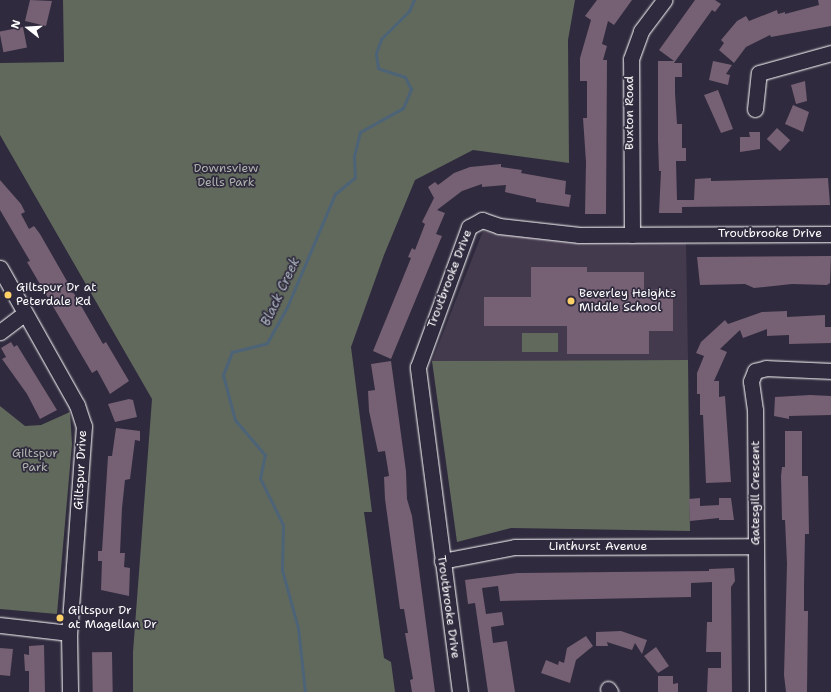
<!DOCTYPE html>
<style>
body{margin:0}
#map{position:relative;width:831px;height:692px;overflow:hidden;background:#2f2a3d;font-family:"Shantell Sans",sans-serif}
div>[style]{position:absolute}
.built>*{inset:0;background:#443a4e}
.green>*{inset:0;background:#60695c;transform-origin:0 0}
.stream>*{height:3px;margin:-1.5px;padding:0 1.5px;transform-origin:1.5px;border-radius:1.5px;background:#4d6378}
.building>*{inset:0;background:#766074;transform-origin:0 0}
.roads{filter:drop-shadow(0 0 1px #fff) drop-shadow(0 0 1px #fff)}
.minor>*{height:15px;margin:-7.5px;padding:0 7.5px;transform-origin:7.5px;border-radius:7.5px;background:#2f2a3d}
.dots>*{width:11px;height:11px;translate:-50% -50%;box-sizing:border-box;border:2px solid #2f2a3d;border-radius:50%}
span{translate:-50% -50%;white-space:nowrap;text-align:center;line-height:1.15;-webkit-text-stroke:3.5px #2f2a3d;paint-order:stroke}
.street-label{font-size:12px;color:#fff}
.park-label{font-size:12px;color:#b0b4ae}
.poi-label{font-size:12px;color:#fff}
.left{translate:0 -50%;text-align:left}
.water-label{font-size:13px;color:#afb9c2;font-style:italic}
.north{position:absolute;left:8px;top:8px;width:40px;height:40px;-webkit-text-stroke:3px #2f2a3d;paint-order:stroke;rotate:287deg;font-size:11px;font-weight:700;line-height:16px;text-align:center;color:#fff}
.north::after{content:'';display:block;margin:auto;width:14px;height:18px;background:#fff;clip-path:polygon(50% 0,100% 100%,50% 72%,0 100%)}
</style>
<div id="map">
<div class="built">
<i style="clip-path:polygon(483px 231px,567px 242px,686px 243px,688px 360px,432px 361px)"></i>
</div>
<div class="green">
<i style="clip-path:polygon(63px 0,575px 0,568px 40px,569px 163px,473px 150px,415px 180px,384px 255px,351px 347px,372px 512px,364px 512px,384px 658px,391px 662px,395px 692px,133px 692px,133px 652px,152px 399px,0 135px,0 63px,64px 62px)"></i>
<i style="left:522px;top:333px;width:36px;height:19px"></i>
<i style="clip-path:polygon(688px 360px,690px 531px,511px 528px,457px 542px,432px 361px)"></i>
<i style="clip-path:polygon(0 406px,25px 426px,41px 425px,70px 412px,72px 444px,57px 614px,0 609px)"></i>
</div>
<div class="stream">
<i style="left:305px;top:692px;width:64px;rotate:-96.2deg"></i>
<i style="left:298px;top:628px;width:60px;rotate:-105.4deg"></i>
<i style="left:282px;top:570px;width:45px;rotate:-88.7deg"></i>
<i style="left:283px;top:525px;width:52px;rotate:-116.1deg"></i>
<i style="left:260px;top:478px;width:24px;rotate:-78deg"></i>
<i style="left:265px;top:455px;width:46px;rotate:-130.6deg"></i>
<i style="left:235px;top:420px;width:47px;rotate:-104.9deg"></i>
<i style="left:223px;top:375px;width:25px;rotate:-69deg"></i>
<i style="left:232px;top:352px;width:36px;rotate:-14deg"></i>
<i style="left:267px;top:343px;width:41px;rotate:-60.9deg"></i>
<i style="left:287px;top:307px;width:123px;rotate:-67deg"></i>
<i style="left:335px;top:194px;width:26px;rotate:-40deg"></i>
<i style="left:355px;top:177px;width:21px;rotate:-93deg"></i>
<i style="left:354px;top:156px;width:25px;rotate:-76deg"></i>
<i style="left:360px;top:132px;width:49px;rotate:-29.2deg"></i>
<i style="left:403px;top:108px;width:21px;rotate:-67deg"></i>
<i style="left:411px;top:89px;width:13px;rotate:-117deg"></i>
<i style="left:405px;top:77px;width:28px;rotate:-162deg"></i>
<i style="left:378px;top:68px;width:15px;rotate:-98deg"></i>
<i style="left:376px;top:53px;width:15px;rotate:-70deg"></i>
<i style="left:381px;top:39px;width:40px;rotate:-45deg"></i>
<i style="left:409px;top:11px;width:12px;rotate:-66deg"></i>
</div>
<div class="building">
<i style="clip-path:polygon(30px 0,52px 1px,46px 26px,25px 21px)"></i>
<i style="clip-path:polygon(597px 0,632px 0,614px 25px,608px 21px,602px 44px,607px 46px,603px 60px,607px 60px,606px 214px,585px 214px,586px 162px,583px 118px,587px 118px,587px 81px,580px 81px,580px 58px,591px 20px,585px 16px)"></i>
<i style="clip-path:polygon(695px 0,715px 0,721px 4px,715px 12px,712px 10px,674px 63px,682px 63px,682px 77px,675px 77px,675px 93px,677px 124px,682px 124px,682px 148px,686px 148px,686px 161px,676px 161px,677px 200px,694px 200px,695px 179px,711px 178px,711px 181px,828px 178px,830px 205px,682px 207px,682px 213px,659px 213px,661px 171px,659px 171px,658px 140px,658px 61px,674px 61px,659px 50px)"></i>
<i style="clip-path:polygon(818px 0,831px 0,831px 26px,771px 37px,770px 35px,746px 47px,734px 63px,719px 50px,724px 43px,721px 40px,737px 21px,746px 16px,749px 21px,777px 10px,778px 14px,785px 12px,785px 14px,819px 5px)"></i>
<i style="left:23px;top:27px;width:21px;height:24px;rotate:79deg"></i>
<i style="clip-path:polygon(713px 61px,732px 65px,726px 74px,730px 75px,728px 85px,709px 80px)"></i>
<i style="clip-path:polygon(805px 81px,807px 101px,796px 104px,791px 85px)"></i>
<i style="clip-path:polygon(718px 90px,733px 129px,721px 133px,704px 95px)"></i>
<i style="clip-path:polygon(793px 105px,809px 112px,803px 132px,785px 124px)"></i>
<i style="left:777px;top:128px;width:18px;height:15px;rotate:43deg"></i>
<i style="clip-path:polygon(749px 132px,760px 132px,760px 149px,740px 152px,740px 137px,750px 137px)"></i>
<i style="clip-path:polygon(501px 164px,501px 167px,522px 170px,521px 173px,566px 181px,565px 194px,571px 195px,569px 207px,536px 202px,536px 199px,505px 192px,506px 185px,482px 187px,482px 184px,462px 191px,437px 210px,445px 213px,436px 234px,442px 236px,391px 359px,373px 351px,411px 258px,408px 257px,412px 248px,415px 250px,425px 224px,422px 222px,434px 198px,428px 187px,435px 182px,438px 185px,454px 173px,470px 167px)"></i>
<i style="clip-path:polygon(0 180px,21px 204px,25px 212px,21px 214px,29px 229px,34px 226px,40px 234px,103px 344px,106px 342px,129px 381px,110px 394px,97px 370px,92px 373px,27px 262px,30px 261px,0 210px)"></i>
<i style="clip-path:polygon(831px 256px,830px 283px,827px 285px,792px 284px,754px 288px,745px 284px,700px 285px,697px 257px)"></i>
<i style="clip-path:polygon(531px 267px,587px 267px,587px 272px,644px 272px,644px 289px,673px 289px,673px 331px,649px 331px,649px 354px,567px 354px,567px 326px,484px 326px,484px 297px,531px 297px)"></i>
<i style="clip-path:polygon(787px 311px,787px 317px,825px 315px,825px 327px,831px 327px,831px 343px,789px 344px,789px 335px,767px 336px,767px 329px,743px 338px,740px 330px,720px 349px,727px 352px,714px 381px,719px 381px,719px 397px,725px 396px,731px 482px,706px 483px,703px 415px,700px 415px,700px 394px,697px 394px,697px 373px,704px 356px,696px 353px,701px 342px,725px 320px,728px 324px,762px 312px)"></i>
<i style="clip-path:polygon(11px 342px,14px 347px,17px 345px,57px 410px,40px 419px,27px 394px,2px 359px,6px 357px,1px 348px)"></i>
<i style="clip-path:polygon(391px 361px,406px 471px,407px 499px,412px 516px,435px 692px,412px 692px,410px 680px,413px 679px,405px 633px,408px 633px,404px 609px,400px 609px,385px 499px,384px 477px,389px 476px,385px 451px,378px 452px,369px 411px,368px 391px,375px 390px,371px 364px)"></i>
<i style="clip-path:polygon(810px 395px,831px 396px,831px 415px,789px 416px,789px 419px,774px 416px,775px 397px)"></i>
<i style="clip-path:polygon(129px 399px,133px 400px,137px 417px,115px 422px,108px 404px)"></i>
<i style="clip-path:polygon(116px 428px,140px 431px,140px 441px,135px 440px,130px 479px,125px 480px,122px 508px,120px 553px,125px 553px,124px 567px,130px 568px,129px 596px,101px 590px,102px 561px,98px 561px,98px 551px,102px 551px,108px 456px,112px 456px)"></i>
<i style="clip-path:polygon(785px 431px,802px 431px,802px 476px,808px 476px,809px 534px,805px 534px,804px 587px,804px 611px,808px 611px,807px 692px,786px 692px,784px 675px,787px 564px,785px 520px,782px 520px,781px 476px,782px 467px,785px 467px)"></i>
<i style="clip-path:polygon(700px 498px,700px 506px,719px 505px,719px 498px,731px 498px,734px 520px,719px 520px,719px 518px,690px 521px,689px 499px)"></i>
<i style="clip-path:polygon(734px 568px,735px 581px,731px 587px,732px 692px,707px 692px,708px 668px,721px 668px,721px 652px,706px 652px,707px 622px,712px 622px,712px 582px,691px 583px,691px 597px,500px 601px,498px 586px,482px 588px,486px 614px,502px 612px,504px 625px,491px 627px,493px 643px,507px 641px,515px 692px,488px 692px,475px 603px,468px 604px,465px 580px,517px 573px,709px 571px,709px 569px)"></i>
<i style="clip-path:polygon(621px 631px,647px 640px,642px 654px,635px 643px,632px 650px,607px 642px,608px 646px,596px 646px,596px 632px)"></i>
<i style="clip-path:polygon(586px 636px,593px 646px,576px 660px,570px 683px,541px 673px,546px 660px,558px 665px,559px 661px,564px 663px,567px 648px)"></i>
<i style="clip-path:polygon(44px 645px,45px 692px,29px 692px,29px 671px,25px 671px,24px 654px,29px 655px,29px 646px)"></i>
<i style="clip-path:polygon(656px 647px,669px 666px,658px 673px,644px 656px)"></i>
<i style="clip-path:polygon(0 648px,13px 649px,10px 676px,0 675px)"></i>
<i style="left:112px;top:652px;width:40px;height:20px;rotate:89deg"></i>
<i style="clip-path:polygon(658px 676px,673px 676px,673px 684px,678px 683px,678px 692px,658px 692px)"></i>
</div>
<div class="roads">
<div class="minor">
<i style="left:755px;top:109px;width:36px;rotate:-84deg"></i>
<i style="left:759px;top:73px;width:75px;rotate:-15.5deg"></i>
<i style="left:632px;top:235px;width:176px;rotate:-90.3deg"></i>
<i style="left:631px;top:59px;width:30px;rotate:-70deg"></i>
<i style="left:641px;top:31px;width:39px;rotate:-53deg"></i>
<i style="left:0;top:268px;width:157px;rotate:60.7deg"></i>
<i style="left:77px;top:405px;width:22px;rotate:72deg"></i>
<i style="left:84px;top:426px;width:208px;rotate:94.1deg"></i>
<i style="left:69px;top:633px;width:59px;rotate:89deg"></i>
<i style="left:0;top:332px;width:31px;rotate:-37deg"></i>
<i style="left:442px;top:561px;width:74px;rotate:-10.9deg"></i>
<i style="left:515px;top:547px;width:241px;rotate:-0.2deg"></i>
<i style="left:0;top:625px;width:69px;rotate:6.6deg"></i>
<i style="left:608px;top:689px;width:4px;rotate:56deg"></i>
<i style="left:460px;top:692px;width:328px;rotate:-97.4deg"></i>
<i style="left:418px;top:367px;width:149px;rotate:-70deg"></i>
<i style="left:469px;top:227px;width:15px;rotate:-28deg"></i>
<i style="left:482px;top:220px;width:18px;rotate:19deg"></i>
<i style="left:499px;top:226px;width:81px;rotate:6.4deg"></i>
<i style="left:579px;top:235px;width:252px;rotate:-0.2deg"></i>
<i style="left:757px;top:692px;width:282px;rotate:-90.4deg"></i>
<i style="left:755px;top:410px;width:29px;rotate:-98deg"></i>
<i style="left:751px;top:381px;width:11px;rotate:-68deg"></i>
<i style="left:755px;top:371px;width:11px;rotate:-15deg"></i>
<i style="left:766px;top:368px;width:65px;rotate:2.6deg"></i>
</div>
</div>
<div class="dots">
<i style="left:8px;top:295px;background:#ffd166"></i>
<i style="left:571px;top:301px;background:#ffd166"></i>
<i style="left:60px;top:618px;background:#ffd166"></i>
</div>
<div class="street-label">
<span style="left:630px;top:113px;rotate:-90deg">Buxton Road</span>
<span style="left:770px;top:234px">Troutbrooke Drive</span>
<span style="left:450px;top:279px;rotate:-69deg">Troutbrooke Drive</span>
<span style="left:81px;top:470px;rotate:-87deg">Giltspur Drive</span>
<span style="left:756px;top:493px;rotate:-90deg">Gatesgill Crescent</span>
<span style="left:598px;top:547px">Linthurst Avenue</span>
<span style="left:448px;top:607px;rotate:82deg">Troutbrooke Drive</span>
</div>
<div class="park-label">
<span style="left:226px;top:176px">Downsview<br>Dells Park</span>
<span style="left:35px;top:461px">Giltspur<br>Park</span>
</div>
<div class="poi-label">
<span class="left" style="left:16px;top:295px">Giltspur Dr at<br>Peterdale Rd</span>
<span class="left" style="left:579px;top:301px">Beverley Heights<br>Middle School</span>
<span class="left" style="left:68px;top:618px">Giltspur Dr<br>at Magellan Dr</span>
</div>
<div class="water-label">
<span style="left:281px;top:292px;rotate:-65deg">Black Creek</span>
</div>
<div class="north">N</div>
</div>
